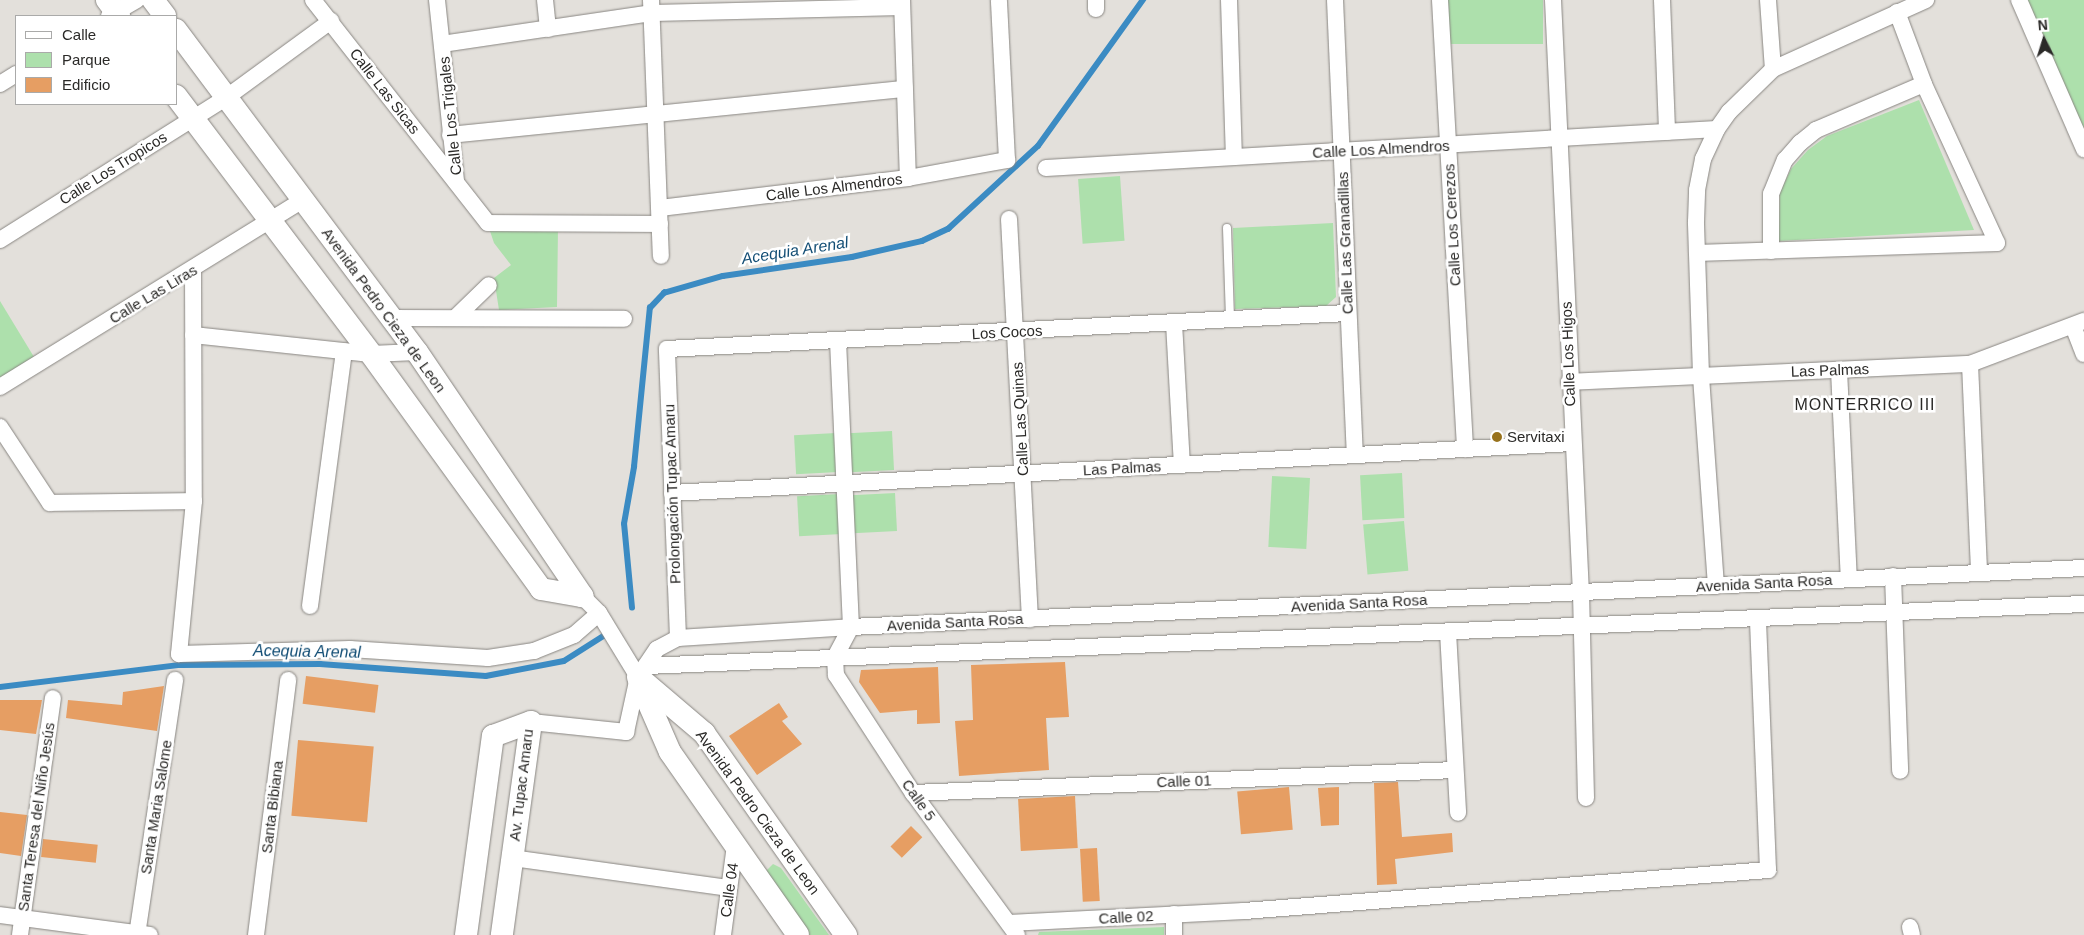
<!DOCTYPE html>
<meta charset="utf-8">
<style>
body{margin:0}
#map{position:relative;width:2084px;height:935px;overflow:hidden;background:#e3e0db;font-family:Helvetica,sans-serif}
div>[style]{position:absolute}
.green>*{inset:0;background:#ade0ac;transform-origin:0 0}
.stream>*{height:5.5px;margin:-2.75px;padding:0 2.75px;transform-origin:2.75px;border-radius:2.75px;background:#3b8bc3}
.building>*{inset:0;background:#e69e63;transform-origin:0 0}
.roads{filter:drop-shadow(0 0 1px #898682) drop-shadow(0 0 1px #898682)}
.lane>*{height:8px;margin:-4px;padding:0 4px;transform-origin:4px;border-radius:4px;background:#fff}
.street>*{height:16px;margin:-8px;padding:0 8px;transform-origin:8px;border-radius:8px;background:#fff}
.secondary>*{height:22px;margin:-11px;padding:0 11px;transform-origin:11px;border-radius:11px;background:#fff}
.dots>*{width:14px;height:14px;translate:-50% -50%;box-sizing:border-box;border:2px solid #fff;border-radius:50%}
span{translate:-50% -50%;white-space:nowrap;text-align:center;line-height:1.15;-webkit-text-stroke:5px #fff;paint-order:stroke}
.street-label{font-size:15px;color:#2b2a28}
.poi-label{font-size:15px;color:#2b2a28}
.left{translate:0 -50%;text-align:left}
.water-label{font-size:16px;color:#134e75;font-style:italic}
.neighbourhood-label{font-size:16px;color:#2b2a28;letter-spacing:1px}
.legend{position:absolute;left:15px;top:15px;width:162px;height:90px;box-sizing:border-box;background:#fff;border:1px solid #aaaaa9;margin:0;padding:6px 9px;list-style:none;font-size:15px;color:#2b2a28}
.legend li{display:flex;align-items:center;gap:10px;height:25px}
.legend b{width:25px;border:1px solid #aaaaa9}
.north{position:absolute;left:2019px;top:15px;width:50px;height:50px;-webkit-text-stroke:4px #fff;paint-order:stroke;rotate:355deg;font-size:14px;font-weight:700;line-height:20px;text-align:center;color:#2b2a28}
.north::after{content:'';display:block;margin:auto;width:18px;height:22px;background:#2b2a28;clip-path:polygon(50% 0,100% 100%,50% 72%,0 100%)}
</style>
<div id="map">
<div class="green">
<i style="left:1445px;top:0;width:98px;height:44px"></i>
<i style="clip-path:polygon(2026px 0,2084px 0,2084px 130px)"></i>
<i style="clip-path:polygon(1919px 100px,1974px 230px,1779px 241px,1780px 192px,1791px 169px,1808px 150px,1827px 136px)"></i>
<i style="left:1120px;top:176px;width:65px;height:42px;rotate:86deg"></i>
<i style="clip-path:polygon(1333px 223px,1336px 297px,1326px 306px,1235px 309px,1233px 228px)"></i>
<i style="clip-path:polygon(489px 228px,558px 228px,557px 307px,499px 310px,494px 278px,511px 265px,494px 243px)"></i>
<i style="clip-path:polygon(0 301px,34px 357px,0 378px)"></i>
<i style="left:892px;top:431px;width:39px;height:44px;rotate:87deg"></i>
<i style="left:836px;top:433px;width:39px;height:42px;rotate:87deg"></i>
<i style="left:1402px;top:473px;width:45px;height:42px;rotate:87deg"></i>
<i style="left:1310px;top:478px;width:71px;height:38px;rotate:93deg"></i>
<i style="left:895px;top:493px;width:38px;height:44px;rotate:87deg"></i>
<i style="left:840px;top:494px;width:40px;height:43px;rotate:87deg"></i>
<i style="left:1404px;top:521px;width:50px;height:41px;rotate:85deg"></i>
<i style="clip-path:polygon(773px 864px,781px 868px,829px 935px,807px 935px,765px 872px)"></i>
<i style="clip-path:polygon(1164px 927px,1164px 935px,1038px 935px,1039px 932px)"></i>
</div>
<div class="stream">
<i style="left:632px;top:608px;width:84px;rotate:-95.4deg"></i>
<i style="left:624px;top:524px;width:58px;rotate:-80deg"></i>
<i style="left:634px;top:467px;width:160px;rotate:-84.3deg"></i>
<i style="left:650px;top:308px;width:21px;rotate:-47deg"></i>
<i style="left:664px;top:293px;width:61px;rotate:-16.1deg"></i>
<i style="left:723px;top:276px;width:130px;rotate:-8.4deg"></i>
<i style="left:852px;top:257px;width:72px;rotate:-12.9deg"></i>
<i style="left:922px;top:241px;width:29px;rotate:-25deg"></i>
<i style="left:948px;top:229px;width:122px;rotate:-42.7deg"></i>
<i style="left:1038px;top:146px;width:180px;rotate:-54.3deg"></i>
<i style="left:0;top:687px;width:181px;rotate:-7deg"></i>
<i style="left:180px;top:665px;width:140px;rotate:-0.4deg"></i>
<i style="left:320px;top:664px;width:166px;rotate:4.1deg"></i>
<i style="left:486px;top:676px;width:79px;rotate:-10.9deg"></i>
<i style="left:564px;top:661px;width:49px;rotate:-32.4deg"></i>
</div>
<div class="building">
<i style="clip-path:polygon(1065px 662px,1069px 717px,1046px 718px,1049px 770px,959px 776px,955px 721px,973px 720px,971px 665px)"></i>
<i style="clip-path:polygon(938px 667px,940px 723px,917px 724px,917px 710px,880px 713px,859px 682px,861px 670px)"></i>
<i style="left:306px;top:676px;width:73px;height:28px;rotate:7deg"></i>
<i style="clip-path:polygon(164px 686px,157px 731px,66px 718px,68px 700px,122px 705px,123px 692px)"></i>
<i style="clip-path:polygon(0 700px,42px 700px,36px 734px,0 730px)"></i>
<i style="clip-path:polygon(779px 703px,788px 717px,782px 721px,802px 744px,757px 775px,729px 736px)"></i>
<i style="left:298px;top:740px;width:76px;height:76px;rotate:5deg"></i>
<i style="clip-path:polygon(1398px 782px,1402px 837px,1452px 833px,1453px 852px,1395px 859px,1397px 884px,1377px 885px,1374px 783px)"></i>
<i style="left:1289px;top:787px;width:43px;height:52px;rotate:85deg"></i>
<i style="clip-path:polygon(1339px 787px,1339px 825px,1321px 826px,1318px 788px)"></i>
<i style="left:1075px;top:796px;width:52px;height:57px;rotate:87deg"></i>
<i style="clip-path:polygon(0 812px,27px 815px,21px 856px,0 853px)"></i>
<i style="left:911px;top:826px;width:16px;height:29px;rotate:45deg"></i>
<i style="left:43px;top:839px;width:55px;height:18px;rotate:6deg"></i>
<i style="left:1097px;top:848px;width:53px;height:17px;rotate:87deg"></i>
</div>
<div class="roads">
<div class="lane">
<i style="left:1227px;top:228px;width:91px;rotate:88.1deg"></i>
</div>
<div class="street">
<i style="left:313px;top:0;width:283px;rotate:51.9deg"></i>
<i style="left:488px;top:223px;width:172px;rotate:0.3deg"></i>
<i style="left:437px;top:0;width:183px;rotate:84deg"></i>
<i style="left:545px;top:0;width:29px;rotate:84deg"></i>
<i style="left:651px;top:0;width:256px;rotate:87.8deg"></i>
<i style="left:902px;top:0;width:178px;rotate:88.1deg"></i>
<i style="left:1229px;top:0;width:157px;rotate:88.2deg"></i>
<i style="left:1335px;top:0;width:455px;rotate:87.5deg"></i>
<i style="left:1440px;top:0;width:450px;rotate:86.8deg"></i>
<i style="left:1553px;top:0;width:594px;rotate:87.3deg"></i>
<i style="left:1581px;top:593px;width:205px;rotate:88.6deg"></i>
<i style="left:1662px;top:0;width:132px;rotate:87.8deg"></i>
<i style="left:1768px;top:0;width:69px;rotate:85.9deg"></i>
<i style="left:2019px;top:0;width:163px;rotate:66.4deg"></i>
<i style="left:1096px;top:9px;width:9px;rotate:-90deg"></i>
<i style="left:109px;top:16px;width:32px;rotate:-30deg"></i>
<i style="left:442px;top:44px;width:213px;rotate:-8.4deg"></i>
<i style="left:653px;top:13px;width:249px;rotate:-1.4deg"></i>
<i style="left:0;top:84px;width:19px;rotate:-32deg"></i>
<i style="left:450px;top:135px;width:457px;rotate:-5.8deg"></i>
<i style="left:1046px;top:168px;width:672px;rotate:-3.33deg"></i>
<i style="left:660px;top:208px;width:250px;rotate:-6.9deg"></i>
<i style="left:908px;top:178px;width:101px;rotate:-10.3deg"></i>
<i style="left:1007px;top:160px;width:160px;rotate:-92.9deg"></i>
<i style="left:1009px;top:219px;width:401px;rotate:87deg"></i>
<i style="left:0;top:240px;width:268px;rotate:-32.2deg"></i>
<i style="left:227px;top:97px;width:129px;rotate:-36.2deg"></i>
<i style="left:1771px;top:251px;width:57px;rotate:-90deg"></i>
<i style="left:1771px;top:194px;width:37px;rotate:-68deg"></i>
<i style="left:1785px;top:160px;width:23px;rotate:-49deg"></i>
<i style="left:1800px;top:143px;width:21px;rotate:-39deg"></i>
<i style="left:1816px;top:130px;width:117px;rotate:-23.1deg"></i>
<i style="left:1697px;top:253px;width:300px;rotate:-1.9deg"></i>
<i style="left:1997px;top:243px;width:175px;rotate:-114.7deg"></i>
<i style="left:1924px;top:84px;width:77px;rotate:-110.6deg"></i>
<i style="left:193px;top:270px;width:231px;rotate:89.8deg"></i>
<i style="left:194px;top:501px;width:154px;rotate:95.6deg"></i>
<i style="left:179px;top:654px;width:171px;rotate:-1.7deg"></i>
<i style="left:350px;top:649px;width:138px;rotate:3.7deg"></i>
<i style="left:488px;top:658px;width:47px;rotate:-8.7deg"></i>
<i style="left:534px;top:651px;width:43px;rotate:-21.8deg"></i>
<i style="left:574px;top:635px;width:33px;rotate:-41deg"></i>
<i style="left:391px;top:318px;width:233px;rotate:0.2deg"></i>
<i style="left:455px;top:318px;width:47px;rotate:-44.1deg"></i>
<i style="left:1174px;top:323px;width:142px;rotate:86.8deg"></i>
<i style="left:2073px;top:326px;width:30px;rotate:69deg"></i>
<i style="left:193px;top:335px;width:179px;rotate:6.1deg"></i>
<i style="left:371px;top:354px;width:46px;rotate:-2.5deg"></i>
<i style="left:838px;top:341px;width:286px;rotate:87.4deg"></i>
<i style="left:851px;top:627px;width:34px;rotate:118deg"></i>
<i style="left:835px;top:657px;width:18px;rotate:87deg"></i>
<i style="left:836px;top:675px;width:141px;rotate:56.9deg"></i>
<i style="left:913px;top:793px;width:176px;rotate:53.8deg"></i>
<i style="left:1970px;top:364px;width:208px;rotate:87.5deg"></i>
<i style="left:1839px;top:370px;width:209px;rotate:87.3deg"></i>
<i style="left:1569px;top:382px;width:401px;rotate:-2.6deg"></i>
<i style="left:1970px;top:364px;width:122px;rotate:-20.7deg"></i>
<i style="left:0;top:387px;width:357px;rotate:-31.7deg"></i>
<i style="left:0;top:427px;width:91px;rotate:56.7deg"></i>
<i style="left:50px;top:503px;width:144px;rotate:-0.8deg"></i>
<i style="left:672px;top:493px;width:900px;rotate:-3.18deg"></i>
<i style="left:1893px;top:576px;width:195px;rotate:87.9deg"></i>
<i style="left:1716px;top:586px;width:212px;rotate:-94.1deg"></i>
<i style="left:1701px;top:375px;width:153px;rotate:-91.9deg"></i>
<i style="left:1696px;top:222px;width:32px;rotate:-88deg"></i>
<i style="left:1697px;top:190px;width:32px;rotate:-79deg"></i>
<i style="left:1703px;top:159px;width:33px;rotate:-65deg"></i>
<i style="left:1717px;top:129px;width:21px;rotate:-55deg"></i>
<i style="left:1729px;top:112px;width:62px;rotate:-44.3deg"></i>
<i style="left:1773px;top:69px;width:168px;rotate:-24.3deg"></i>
<i style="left:582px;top:596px;width:24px;rotate:45deg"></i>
<i style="left:599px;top:613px;width:75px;rotate:58.6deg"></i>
<i style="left:310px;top:606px;width:257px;rotate:-82.4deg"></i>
<i style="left:1448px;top:632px;width:181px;rotate:86.8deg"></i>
<i style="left:678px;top:638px;width:289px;rotate:-92.2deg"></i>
<i style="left:667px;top:349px;width:681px;rotate:-3.03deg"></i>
<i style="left:646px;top:666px;width:1439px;rotate:-2.47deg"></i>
<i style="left:531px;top:722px;width:96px;rotate:6deg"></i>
<i style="left:626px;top:732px;width:56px;rotate:-77.7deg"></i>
<i style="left:638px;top:677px;width:34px;rotate:-56deg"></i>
<i style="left:657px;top:649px;width:24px;rotate:-28deg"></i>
<i style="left:678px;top:638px;width:173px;rotate:-3.6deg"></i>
<i style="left:851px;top:627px;width:1234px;rotate:-2.74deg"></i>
<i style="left:913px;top:793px;width:542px;rotate:-2.43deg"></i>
<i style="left:512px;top:858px;width:219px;rotate:7.9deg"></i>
<i style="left:1174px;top:914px;width:21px;rotate:90deg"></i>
<i style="left:0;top:915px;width:151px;rotate:7.6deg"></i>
<i style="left:1009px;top:923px;width:235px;rotate:-2.9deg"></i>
<i style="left:1244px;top:911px;width:526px;rotate:-4.47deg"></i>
<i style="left:1768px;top:870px;width:252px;rotate:-92.3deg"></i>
<i style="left:1910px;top:927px;width:8px;rotate:76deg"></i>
<i style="left:20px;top:935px;width:239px;rotate:-82.1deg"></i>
<i style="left:137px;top:935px;width:258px;rotate:-81.5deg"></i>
<i style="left:256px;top:935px;width:257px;rotate:-82.8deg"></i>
<i style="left:723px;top:935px;width:91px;rotate:-82.4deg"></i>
</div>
<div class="secondary">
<i style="left:107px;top:0;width:20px;rotate:53deg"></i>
<i style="left:153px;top:0;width:20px;rotate:53deg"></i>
<i style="left:176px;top:30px;width:402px;rotate:53.2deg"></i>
<i style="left:417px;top:352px;width:295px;rotate:55.9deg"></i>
<i style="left:176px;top:96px;width:323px;rotate:52.9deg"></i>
<i style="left:371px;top:354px;width:290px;rotate:54.1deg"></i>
<i style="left:541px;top:589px;width:42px;rotate:9.7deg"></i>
<i style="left:638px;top:677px;width:87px;rotate:40.3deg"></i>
<i style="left:704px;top:733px;width:247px;rotate:54.9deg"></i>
<i style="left:639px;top:681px;width:77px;rotate:66.4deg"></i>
<i style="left:670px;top:752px;width:223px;rotate:55deg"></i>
<i style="left:466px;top:935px;width:201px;rotate:-82.3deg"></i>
<i style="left:493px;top:736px;width:40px;rotate:-20.2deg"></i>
<i style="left:531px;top:722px;width:215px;rotate:97.8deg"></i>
</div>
</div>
<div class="dots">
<i style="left:1497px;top:437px;background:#98721c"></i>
</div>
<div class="street-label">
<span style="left:385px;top:91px;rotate:52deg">Calle Las Sicas</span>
<span style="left:450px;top:116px;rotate:-96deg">Calle Los Trigales</span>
<span style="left:1381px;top:149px;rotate:-3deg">Calle Los Almendros</span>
<span style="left:113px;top:168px;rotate:-32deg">Calle Los Tropicos</span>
<span style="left:834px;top:187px;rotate:-7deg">Calle Los Almendros</span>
<span style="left:1452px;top:225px;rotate:-93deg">Calle Los Cerezos</span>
<span style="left:1345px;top:243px;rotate:-92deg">Calle Las Granadillas</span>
<span style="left:153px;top:294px;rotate:-31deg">Calle Las Liras</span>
<span style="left:384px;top:310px;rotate:54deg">Avenida Pedro Cieza de Leon</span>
<span style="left:1007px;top:332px;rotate:-3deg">Los Cocos</span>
<span style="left:1568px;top:354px;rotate:-92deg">Calle Los Higos</span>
<span style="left:1830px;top:370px;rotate:-2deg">Las Palmas</span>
<span style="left:1020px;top:419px;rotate:-93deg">Calle Las Quinas</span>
<span style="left:1122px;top:468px;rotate:-3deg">Las Palmas</span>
<span style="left:672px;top:494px;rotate:-92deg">Prolongación Tupac Amaru</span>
<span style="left:1764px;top:583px;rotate:-3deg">Avenida Santa Rosa</span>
<span style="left:1359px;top:603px;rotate:-3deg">Avenida Santa Rosa</span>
<span style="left:955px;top:622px;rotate:-3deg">Avenida Santa Rosa</span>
<span style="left:1184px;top:781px;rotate:-2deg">Calle 01</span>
<span style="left:521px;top:785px;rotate:-83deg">Av. Tupac Amaru</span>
<span style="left:919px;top:800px;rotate:55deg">Calle 5</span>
<span style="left:156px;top:807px;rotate:-81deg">Santa Maria Salome</span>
<span style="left:272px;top:807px;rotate:-83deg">Santa Bibiana</span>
<span style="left:758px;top:812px;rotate:54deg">Avenida Pedro Cieza de Leon</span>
<span style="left:36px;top:817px;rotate:-82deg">Santa Teresa del Niño Jesús</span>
<span style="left:729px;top:890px;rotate:-82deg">Calle 04</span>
<span style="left:1126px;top:917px;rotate:-3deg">Calle 02</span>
</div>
<div class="poi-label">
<span class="left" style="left:1507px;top:437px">Servitaxi</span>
</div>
<div class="water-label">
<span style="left:795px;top:251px;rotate:-9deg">Acequia Arenal</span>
<span style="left:307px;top:652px;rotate:1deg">Acequia Arenal</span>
</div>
<div class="neighbourhood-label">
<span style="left:1865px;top:405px">MONTERRICO III</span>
</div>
<ul class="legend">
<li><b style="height:6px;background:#fff"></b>Calle</li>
<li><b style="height:14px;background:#ade0ac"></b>Parque</li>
<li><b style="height:14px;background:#e69e63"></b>Edificio</li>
</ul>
<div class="north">N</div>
</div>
